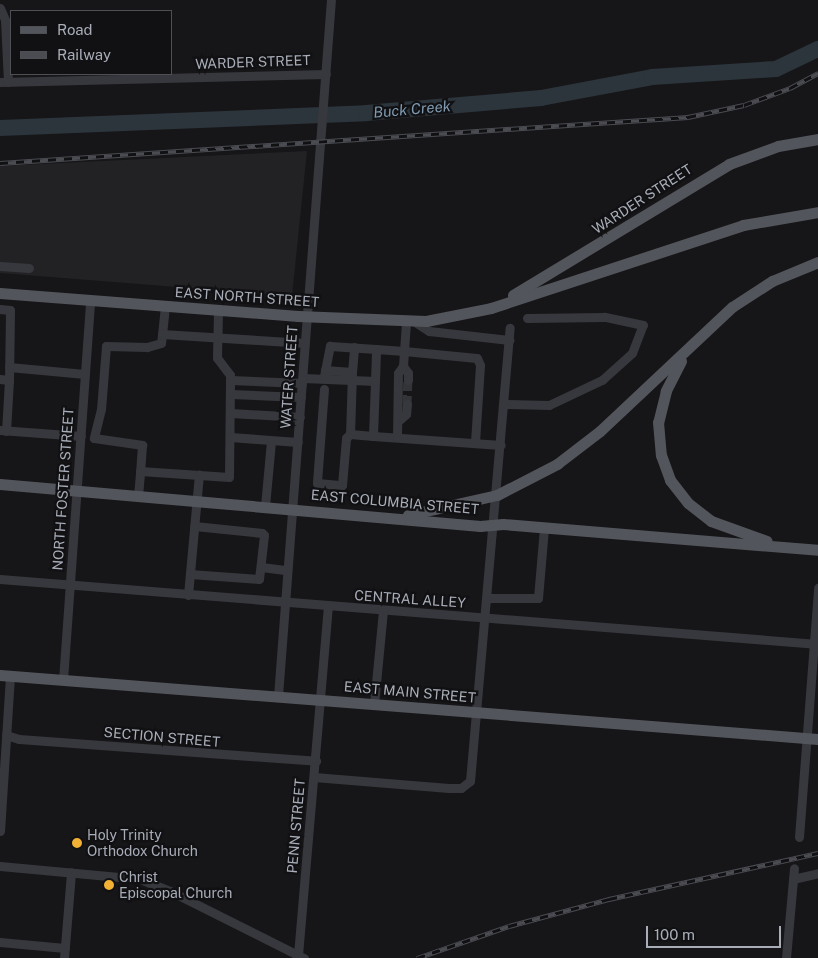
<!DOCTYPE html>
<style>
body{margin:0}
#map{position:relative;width:818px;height:958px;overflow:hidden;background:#161618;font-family:"Public Sans",sans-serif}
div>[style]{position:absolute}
.built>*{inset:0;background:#222225}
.river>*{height:16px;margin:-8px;padding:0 8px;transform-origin:8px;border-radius:8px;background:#2c353c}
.minor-tunnel>*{height:9px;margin-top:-4.5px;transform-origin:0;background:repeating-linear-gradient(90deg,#333438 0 9px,transparent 0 13.5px)}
.minor>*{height:9px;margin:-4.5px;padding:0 4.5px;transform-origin:4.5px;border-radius:4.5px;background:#37383d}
.major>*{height:11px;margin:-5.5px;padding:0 5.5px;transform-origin:5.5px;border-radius:5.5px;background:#53555c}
.rail>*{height:4.5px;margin-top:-2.25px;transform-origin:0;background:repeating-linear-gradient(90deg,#111113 0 8px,#4a4c52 0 16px);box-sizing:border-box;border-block:1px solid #4a4c52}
.dots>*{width:14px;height:14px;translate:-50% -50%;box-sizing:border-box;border:2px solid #111113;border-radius:50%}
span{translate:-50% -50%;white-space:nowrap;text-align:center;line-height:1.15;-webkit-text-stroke:4.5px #111113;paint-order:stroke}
.street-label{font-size:14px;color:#a8adb8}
.poi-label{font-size:14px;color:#a8adb8}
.left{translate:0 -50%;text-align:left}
.water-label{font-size:15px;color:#7f9bb3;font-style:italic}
.legend{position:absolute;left:10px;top:10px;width:162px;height:65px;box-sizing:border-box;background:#111113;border:1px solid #4d4f55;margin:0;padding:6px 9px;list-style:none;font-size:15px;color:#a8adb8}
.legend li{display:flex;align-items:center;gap:10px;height:25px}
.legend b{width:25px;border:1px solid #4d4f55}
.scale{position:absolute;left:646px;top:926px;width:135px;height:22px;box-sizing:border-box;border:2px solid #a8adb8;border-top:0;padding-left:6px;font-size:15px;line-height:18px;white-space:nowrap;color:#a8adb8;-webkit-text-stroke:4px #111113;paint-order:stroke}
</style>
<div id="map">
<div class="built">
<i style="clip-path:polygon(307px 151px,292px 296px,0 273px,0 166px)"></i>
</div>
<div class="river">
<i style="left:0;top:128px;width:366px;rotate:-2.3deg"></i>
<i style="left:366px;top:113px;width:176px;rotate:-4.9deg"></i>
<i style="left:541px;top:98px;width:113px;rotate:-10.7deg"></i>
<i style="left:652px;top:77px;width:124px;rotate:-3.7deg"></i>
<i style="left:776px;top:69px;width:47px;rotate:-25.5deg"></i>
</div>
<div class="minor-tunnel">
<i style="left:407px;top:404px;width:24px;rotate:-88deg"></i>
</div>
<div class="minor">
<i style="left:0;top:8px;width:13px;rotate:67deg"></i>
<i style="left:5px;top:20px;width:62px;rotate:87.2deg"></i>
<i style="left:0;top:82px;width:326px;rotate:-1.4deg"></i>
<i style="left:0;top:266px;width:29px;rotate:4deg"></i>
<i style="left:165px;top:306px;width:37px;rotate:96deg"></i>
<i style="left:161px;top:343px;width:15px;rotate:164deg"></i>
<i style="left:147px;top:347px;width:41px;rotate:-178.6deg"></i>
<i style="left:106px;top:346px;width:63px;rotate:94.5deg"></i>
<i style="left:101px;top:409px;width:30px;rotate:104deg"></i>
<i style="left:94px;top:438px;width:49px;rotate:8.3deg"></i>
<i style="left:142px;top:445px;width:26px;rotate:94deg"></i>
<i style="left:140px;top:471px;width:89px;rotate:3.9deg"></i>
<i style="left:229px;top:477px;width:102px;rotate:-89.4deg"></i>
<i style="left:230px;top:375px;width:21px;rotate:-127deg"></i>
<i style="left:217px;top:358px;width:48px;rotate:-88.8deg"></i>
<i style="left:0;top:309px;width:10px;rotate:6deg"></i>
<i style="left:10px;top:310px;width:70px;rotate:90.8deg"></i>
<i style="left:9px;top:380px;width:9px;rotate:-174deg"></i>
<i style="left:415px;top:322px;width:17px;rotate:33deg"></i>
<i style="left:429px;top:331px;width:81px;rotate:6.4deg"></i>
<i style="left:162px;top:334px;width:143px;rotate:3.6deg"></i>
<i style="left:9px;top:367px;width:76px;rotate:5.3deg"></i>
<i style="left:325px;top:370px;width:27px;rotate:4deg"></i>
<i style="left:352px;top:372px;width:62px;rotate:91.8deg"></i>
<i style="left:352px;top:372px;width:25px;rotate:-85deg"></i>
<i style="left:324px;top:376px;width:31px;rotate:-79deg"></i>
<i style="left:330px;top:346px;width:46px;rotate:3.7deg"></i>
<i style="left:303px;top:378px;width:72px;rotate:2.4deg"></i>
<i style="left:375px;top:381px;width:55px;rotate:92.1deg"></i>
<i style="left:373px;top:436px;width:128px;rotate:4deg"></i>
<i style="left:230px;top:380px;width:72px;rotate:2.4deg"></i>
<i style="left:408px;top:380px;width:7px;rotate:-90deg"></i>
<i style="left:408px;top:373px;width:9px;rotate:-126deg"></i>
<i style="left:403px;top:366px;width:15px;rotate:-86deg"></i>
<i style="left:404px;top:351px;width:73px;rotate:5.5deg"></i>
<i style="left:477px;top:358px;width:8px;rotate:67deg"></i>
<i style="left:480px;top:365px;width:77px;rotate:93.7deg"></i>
<i style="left:375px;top:381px;width:32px;rotate:-88deg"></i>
<i style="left:376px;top:349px;width:28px;rotate:4deg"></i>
<i style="left:404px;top:351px;width:29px;rotate:-86deg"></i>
<i style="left:324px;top:389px;width:94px;rotate:94.3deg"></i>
<i style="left:317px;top:483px;width:25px;rotate:5deg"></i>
<i style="left:342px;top:485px;width:47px;rotate:-85.1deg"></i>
<i style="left:346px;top:438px;width:6px;rotate:-45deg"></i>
<i style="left:350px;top:434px;width:23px;rotate:5deg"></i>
<i style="left:231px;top:394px;width:70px;rotate:2.5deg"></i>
<i style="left:504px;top:404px;width:45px;rotate:1.3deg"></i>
<i style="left:549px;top:405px;width:59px;rotate:-25.3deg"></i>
<i style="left:602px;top:380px;width:40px;rotate:-42deg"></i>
<i style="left:632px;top:353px;width:30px;rotate:-69deg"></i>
<i style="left:643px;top:325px;width:40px;rotate:-168deg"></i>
<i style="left:604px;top:317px;width:77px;rotate:179.3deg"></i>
<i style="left:231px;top:413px;width:69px;rotate:3.3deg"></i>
<i style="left:398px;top:421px;width:11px;rotate:-41deg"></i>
<i style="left:406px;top:414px;width:10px;rotate:-84deg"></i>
<i style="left:0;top:430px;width:81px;rotate:4.2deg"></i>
<i style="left:6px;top:431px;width:51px;rotate:-86.6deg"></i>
<i style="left:230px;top:437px;width:68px;rotate:4.2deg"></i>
<i style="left:397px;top:437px;width:64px;rotate:-89.1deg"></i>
<i style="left:398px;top:373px;width:9px;rotate:-54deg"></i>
<i style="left:138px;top:496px;width:25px;rotate:-85deg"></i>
<i style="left:265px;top:506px;width:65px;rotate:-84.7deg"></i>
<i style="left:261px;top:567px;width:26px;rotate:7deg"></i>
<i style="left:190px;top:574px;width:69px;rotate:4.1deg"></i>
<i style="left:259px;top:579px;width:44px;rotate:-83.5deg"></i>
<i style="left:264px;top:535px;width:3px;rotate:-135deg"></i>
<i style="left:262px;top:533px;width:68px;rotate:-174.1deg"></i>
<i style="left:0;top:579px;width:821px;rotate:4.54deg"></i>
<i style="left:188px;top:595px;width:121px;rotate:-84.8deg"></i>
<i style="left:489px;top:598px;width:49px"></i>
<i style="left:538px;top:598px;width:70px;rotate:-85.1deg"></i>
<i style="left:63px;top:680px;width:381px;rotate:-85.9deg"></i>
<i style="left:278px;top:696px;width:698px;rotate:-85.65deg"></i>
<i style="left:374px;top:704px;width:94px;rotate:-84.5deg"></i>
<i style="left:6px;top:735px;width:14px;rotate:17deg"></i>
<i style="left:19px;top:739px;width:298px;rotate:4.2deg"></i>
<i style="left:314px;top:777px;width:135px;rotate:4.7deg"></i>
<i style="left:449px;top:788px;width:12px"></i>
<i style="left:461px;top:788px;width:11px;rotate:-38deg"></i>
<i style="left:470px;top:781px;width:455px;rotate:-85deg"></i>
<i style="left:0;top:831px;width:156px;rotate:-86.3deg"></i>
<i style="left:799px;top:837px;width:250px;rotate:-85.6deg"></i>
<i style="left:0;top:866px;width:141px;rotate:5.3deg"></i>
<i style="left:140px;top:879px;width:32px;rotate:22deg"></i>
<i style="left:170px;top:891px;width:150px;rotate:26.6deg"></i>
<i style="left:793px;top:879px;width:26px;rotate:-13deg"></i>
<i style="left:0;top:942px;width:65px;rotate:5.3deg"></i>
<i style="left:298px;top:955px;width:350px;rotate:-85.1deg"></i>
<i style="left:64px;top:958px;width:86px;rotate:-85.3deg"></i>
<i style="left:786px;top:958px;width:90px;rotate:-84.9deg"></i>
</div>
<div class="major">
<i style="left:0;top:293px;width:299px;rotate:4.4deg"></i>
<i style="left:298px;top:316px;width:128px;rotate:2.2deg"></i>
<i style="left:426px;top:321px;width:66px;rotate:-11.3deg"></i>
<i style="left:491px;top:308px;width:265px;rotate:-18.2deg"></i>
<i style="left:743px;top:225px;width:76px;rotate:-9.8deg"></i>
<i style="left:513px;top:295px;width:253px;rotate:-31.2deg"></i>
<i style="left:729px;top:164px;width:52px;rotate:-20.2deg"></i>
<i style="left:778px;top:146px;width:41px;rotate:-9.9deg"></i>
<i style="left:681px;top:361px;width:34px;rotate:117deg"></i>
<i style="left:666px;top:391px;width:32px;rotate:104deg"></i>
<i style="left:658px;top:422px;width:33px;rotate:85deg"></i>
<i style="left:661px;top:455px;width:27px;rotate:70deg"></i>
<i style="left:670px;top:480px;width:29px;rotate:52deg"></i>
<i style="left:688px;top:503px;width:29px;rotate:38deg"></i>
<i style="left:711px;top:521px;width:59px;rotate:19.7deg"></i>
<i style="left:0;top:484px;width:482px;rotate:5deg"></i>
<i style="left:480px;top:526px;width:23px;rotate:-5deg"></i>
<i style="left:503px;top:524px;width:316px;rotate:4.7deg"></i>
<i style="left:408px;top:515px;width:91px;rotate:-12.7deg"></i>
<i style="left:497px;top:495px;width:68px;rotate:-27.3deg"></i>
<i style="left:557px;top:464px;width:54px;rotate:-37.5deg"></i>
<i style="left:600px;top:431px;width:181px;rotate:-43.2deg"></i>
<i style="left:732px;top:307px;width:48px;rotate:-33deg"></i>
<i style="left:772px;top:281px;width:50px;rotate:-22.4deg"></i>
<i style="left:0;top:675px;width:820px;rotate:4.47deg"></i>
</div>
<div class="rail">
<i style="left:0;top:163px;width:690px;rotate:-3.83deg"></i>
<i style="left:688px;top:117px;width:57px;rotate:-12.1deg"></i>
<i style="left:744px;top:105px;width:49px;rotate:-20.3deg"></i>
<i style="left:790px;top:88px;width:32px;rotate:-28deg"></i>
<i style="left:417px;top:958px;width:97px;rotate:-19.2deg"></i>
<i style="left:509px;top:926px;width:104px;rotate:-15.1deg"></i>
<i style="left:609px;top:899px;width:214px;rotate:-12.4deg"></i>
</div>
<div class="dots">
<i style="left:77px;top:843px;background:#f2b134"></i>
<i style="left:109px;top:885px;background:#f2b134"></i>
</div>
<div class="street-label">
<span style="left:253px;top:62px;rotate:-2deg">WARDER STREET</span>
<span style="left:642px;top:199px;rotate:-33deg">WARDER STREET</span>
<span style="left:247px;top:297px;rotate:4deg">EAST NORTH STREET</span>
<span style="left:289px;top:377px;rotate:-86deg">WATER STREET</span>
<span style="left:63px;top:489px;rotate:-86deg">NORTH FOSTER STREET</span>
<span style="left:395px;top:502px;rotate:5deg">EAST COLUMBIA STREET</span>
<span style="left:410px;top:599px;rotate:4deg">CENTRAL ALLEY</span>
<span style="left:410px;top:692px;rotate:5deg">EAST MAIN STREET</span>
<span style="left:162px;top:737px;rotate:5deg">SECTION STREET</span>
<span style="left:296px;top:826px;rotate:-85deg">PENN STREET</span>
</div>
<div class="poi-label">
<span class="left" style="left:87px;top:843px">Holy Trinity<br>Orthodox Church</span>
<span class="left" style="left:119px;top:885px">Christ<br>Episcopal Church</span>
</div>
<div class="water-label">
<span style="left:412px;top:109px;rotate:-5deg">Buck Creek</span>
</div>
<ul class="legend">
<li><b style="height:6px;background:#53555c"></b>Road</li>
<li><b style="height:6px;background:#4a4c52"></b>Railway</li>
</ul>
<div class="scale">100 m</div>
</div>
